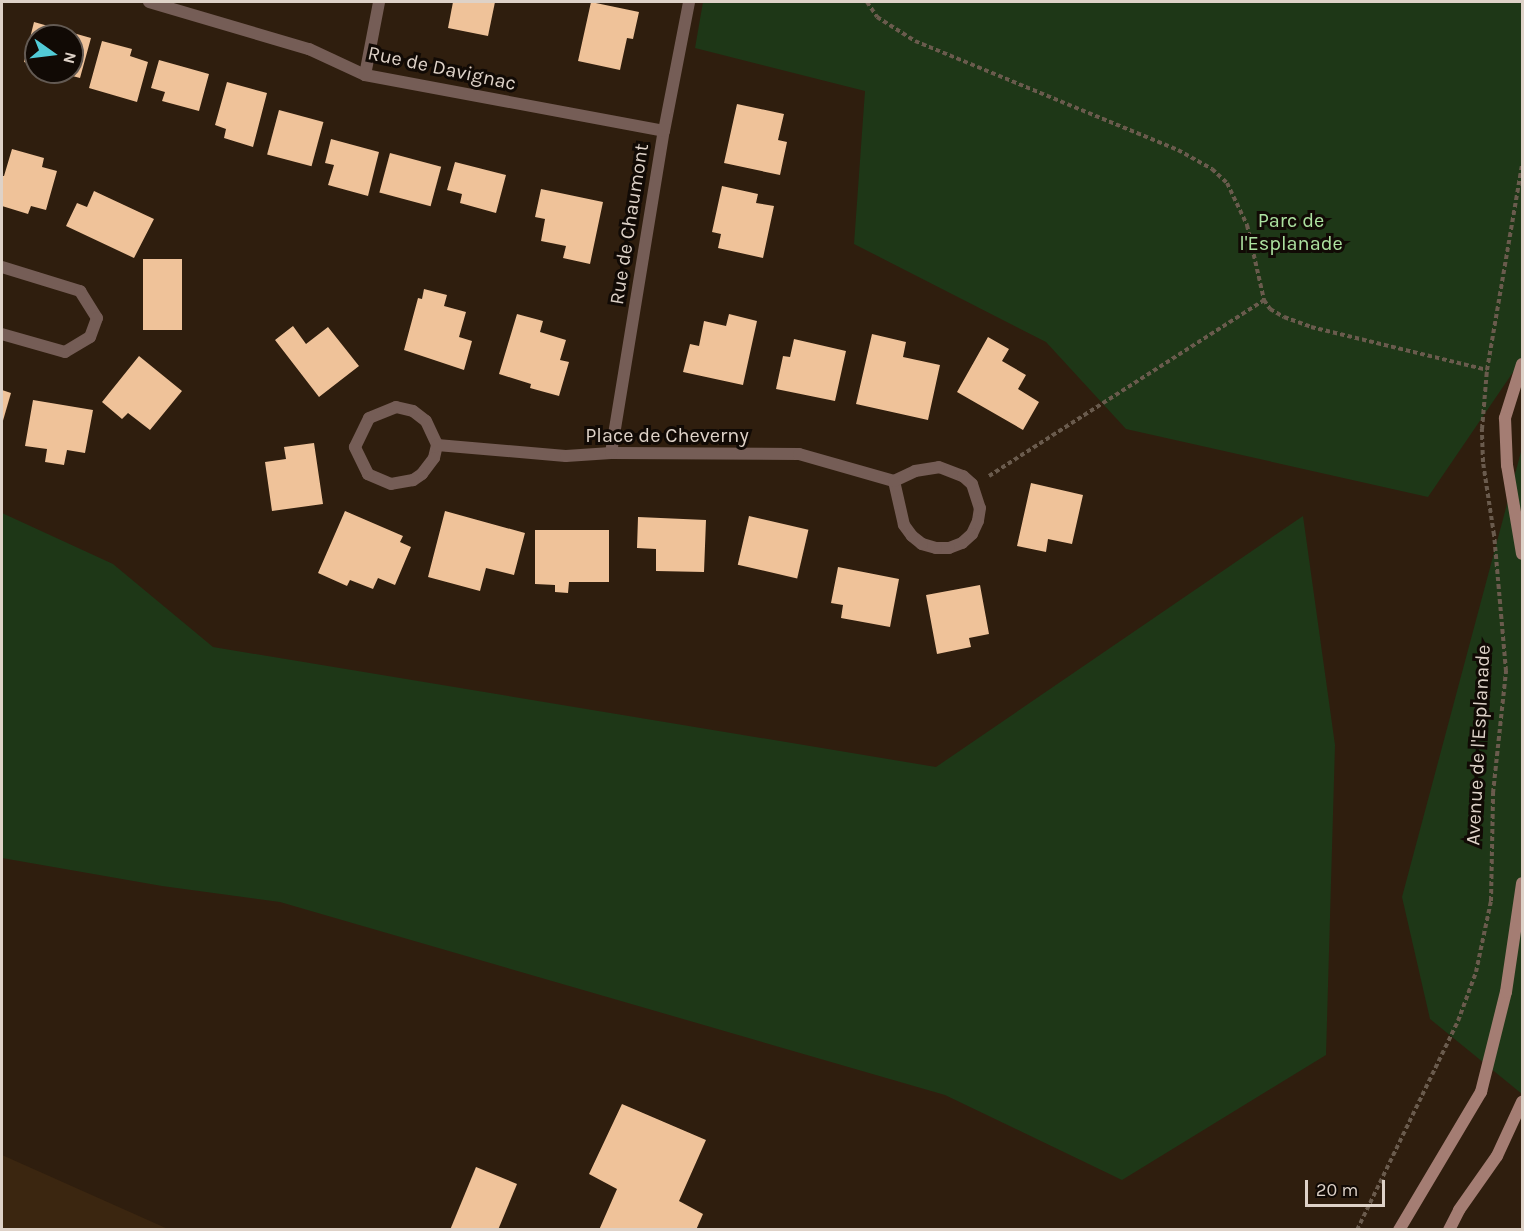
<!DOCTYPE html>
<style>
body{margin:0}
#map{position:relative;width:1524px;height:1231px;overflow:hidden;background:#2f1e0e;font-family:Karla,sans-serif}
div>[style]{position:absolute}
.built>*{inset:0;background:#3b2610}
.green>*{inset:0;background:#1e3717}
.building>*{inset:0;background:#efc299;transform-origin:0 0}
.path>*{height:4px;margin-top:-2px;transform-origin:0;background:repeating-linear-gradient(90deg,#6a5b4d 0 4.5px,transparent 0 7.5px)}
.street>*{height:12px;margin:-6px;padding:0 6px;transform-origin:6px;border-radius:6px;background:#755d56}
.secondary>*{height:12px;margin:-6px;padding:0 6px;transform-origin:6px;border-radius:6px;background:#a47d73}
span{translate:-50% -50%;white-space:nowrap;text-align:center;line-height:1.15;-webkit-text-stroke:6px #110a05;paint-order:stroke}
.street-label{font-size:20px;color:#ded2c8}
.park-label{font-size:20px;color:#ade2a0}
.frame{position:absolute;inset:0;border:3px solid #ded2c8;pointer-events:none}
.north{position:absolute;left:24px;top:24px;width:60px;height:60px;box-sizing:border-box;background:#110a05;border:2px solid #635a53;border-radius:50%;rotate:104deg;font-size:16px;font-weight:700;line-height:24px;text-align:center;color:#ded2c8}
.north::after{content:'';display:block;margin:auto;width:21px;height:27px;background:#52cbd7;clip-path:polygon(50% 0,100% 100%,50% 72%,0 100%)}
.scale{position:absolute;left:1305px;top:1180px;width:80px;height:27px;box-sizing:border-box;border:3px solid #ded2c8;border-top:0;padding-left:8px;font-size:18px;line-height:21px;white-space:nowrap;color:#ded2c8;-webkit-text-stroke:4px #110a05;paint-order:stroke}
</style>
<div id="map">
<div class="built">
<i style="clip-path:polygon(2px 1155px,168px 1229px,2px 1229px)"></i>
</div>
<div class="green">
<i style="clip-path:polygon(703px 2px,1522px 2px,1522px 359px,1428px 497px,1126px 429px,1046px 342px,854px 244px,865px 91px,695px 48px)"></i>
<i style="clip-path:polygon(1522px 448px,1522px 1094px,1430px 1019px,1402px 897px)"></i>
<i style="clip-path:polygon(2px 513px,113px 564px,213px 647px,936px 767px,1303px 516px,1335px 745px,1326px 1055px,1122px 1180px,945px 1095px,280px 902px,162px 886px,2px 858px)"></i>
</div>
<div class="building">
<i style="clip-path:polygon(453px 2px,495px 2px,488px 36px,448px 28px)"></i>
<i style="clip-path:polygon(591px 2px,639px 12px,633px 39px,627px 38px,620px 70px,578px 61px)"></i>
<i style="clip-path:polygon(34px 22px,91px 38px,80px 78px,61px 73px,72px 72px,72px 36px,36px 36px,36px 66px,24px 62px)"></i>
<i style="clip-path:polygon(102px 41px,132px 49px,130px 56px,148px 62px,137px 102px,89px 88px)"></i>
<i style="clip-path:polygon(159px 60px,209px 74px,199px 111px,162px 101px,165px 92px,151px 88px)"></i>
<i style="clip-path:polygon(227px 82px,267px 93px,253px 147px,224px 138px,226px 129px,215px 125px)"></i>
<i style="clip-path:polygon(737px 104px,784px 114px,778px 140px,787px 142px,780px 175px,724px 163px)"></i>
<i style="left:279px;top:110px;width:46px;height:46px;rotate:15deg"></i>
<i style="clip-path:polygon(331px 139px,379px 152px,368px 196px,328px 185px,334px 165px,325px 163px)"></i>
<i style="clip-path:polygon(12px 149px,44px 158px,42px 167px,57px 171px,46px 210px,31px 206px,28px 214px,2px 206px,2px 176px,4px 176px)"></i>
<i style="left:390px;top:153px;width:53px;height:41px;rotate:15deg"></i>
<i style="clip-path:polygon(455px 162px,506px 175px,496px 213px,460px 203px,462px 194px,447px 190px)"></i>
<i style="clip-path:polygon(722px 186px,758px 194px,756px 203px,774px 206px,763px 258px,718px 248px,721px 234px,712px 232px)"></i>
<i style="clip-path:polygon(541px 189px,603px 202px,590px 264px,563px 258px,566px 246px,541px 241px,545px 219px,535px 217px)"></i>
<i style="clip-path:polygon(94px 191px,154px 219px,134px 258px,66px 226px,77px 203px,87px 207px)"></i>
<i style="left:143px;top:259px;width:39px;height:71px"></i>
<i style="clip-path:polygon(424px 289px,447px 295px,444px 306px,466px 312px,459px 337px,472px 341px,464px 370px,404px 350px,418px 298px,422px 299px)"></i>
<i style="clip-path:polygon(517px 314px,543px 321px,540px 332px,566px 340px,560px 360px,569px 362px,559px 396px,530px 388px,531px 384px,499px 374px)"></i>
<i style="clip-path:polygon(729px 314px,757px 321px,743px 385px,683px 372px,690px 344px,699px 346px,704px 321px,726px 326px)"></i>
<i style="clip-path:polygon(293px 326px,306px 344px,328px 327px,359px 366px,319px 397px,275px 340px)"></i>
<i style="clip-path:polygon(872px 334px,906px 342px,903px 357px,940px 365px,928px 420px,856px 404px)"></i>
<i style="clip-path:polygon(988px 337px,1009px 349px,1002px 361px,1026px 375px,1018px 389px,1039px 402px,1023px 430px,957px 392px)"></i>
<i style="clip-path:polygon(794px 339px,846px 351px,835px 401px,776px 389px,783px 356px,790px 357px)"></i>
<i style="clip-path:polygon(139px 356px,182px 391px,150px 430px,128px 413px,122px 419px,102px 402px)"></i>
<i style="clip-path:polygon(2px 390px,11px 393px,2px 424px)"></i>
<i style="clip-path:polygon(33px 400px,93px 410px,85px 453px,67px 450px,64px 465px,45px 462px,47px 449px,25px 446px)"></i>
<i style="clip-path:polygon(314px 443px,323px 504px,272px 511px,265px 462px,286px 459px,284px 447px)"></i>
<i style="clip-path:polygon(1031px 483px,1083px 495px,1072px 544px,1048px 539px,1046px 552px,1017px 546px)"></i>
<i style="clip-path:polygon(345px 511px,403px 536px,400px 542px,411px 547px,395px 585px,378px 578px,373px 589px,350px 580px,347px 586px,318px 573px)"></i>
<i style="clip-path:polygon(445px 511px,525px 533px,514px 575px,486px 568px,480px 591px,428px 577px)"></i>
<i style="left:749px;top:516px;width:61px;height:50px;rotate:13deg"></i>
<i style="clip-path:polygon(638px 517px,706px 520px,704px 572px,656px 571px,656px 549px,637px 548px)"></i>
<i style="clip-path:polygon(535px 530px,609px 530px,609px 582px,569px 582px,568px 593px,555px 592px,555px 585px,535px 584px)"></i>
<i style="clip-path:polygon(838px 567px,899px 579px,890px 627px,841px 618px,843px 605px,831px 603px)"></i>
<i style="clip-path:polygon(980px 585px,989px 634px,969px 638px,971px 647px,937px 654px,926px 595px)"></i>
<i style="clip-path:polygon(622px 1104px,706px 1140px,679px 1201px,703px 1214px,696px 1230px,599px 1230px,617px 1189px,589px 1174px)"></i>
<i style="clip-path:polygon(476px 1167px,517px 1184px,498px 1230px,450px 1230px)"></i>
</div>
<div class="path">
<i style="left:867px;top:2px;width:18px;rotate:56deg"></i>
<i style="left:877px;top:17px;width:45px;rotate:32.3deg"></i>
<i style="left:915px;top:41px;width:285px;rotate:22.5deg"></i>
<i style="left:1178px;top:150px;width:39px;rotate:29deg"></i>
<i style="left:1212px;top:169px;width:21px;rotate:43deg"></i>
<i style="left:1227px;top:183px;width:47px;rotate:64.5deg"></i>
<i style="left:1247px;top:225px;width:77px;rotate:77.2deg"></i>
<i style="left:1264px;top:300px;width:11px;rotate:56deg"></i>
<i style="left:1270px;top:309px;width:16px;rotate:30deg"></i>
<i style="left:1284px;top:317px;width:29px;rotate:20deg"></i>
<i style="left:1311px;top:327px;width:181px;rotate:13.7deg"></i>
<i style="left:989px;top:476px;width:326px;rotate:-32.6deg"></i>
<i style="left:1357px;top:1230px;width:232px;rotate:-64.2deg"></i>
<i style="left:1458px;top:1021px;width:52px;rotate:-69.8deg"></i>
<i style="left:1476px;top:972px;width:73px;rotate:-78.1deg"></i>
<i style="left:1491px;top:901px;width:108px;rotate:-88.9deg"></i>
<i style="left:1493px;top:793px;width:123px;rotate:-83.9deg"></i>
<i style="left:1506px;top:671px;width:137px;rotate:-95deg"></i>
<i style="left:1494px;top:535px;width:74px;rotate:-98.6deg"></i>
<i style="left:1483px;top:462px;width:33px;rotate:-92deg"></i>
<i style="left:1482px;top:429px;width:59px;rotate:-85.2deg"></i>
<i style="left:1487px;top:370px;width:207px;rotate:-80.3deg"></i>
</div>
<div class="street">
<i style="left:149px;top:2px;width:167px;rotate:16.4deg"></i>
<i style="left:309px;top:49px;width:62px;rotate:24.9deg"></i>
<i style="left:365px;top:75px;width:304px;rotate:10.6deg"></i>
<i style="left:365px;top:75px;width:74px;rotate:-79.1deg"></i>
<i style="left:2px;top:267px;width:82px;rotate:17.1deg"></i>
<i style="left:80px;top:291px;width:32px;rotate:58deg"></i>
<i style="left:97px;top:318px;width:20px;rotate:110deg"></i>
<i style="left:90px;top:337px;width:29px;rotate:149deg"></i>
<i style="left:65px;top:352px;width:66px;rotate:-164.1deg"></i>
<i style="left:396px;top:407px;width:17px;rotate:13deg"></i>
<i style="left:413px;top:411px;width:16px;rotate:38deg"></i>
<i style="left:426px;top:421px;width:26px;rotate:65deg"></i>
<i style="left:437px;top:445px;width:13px;rotate:103deg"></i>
<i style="left:434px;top:458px;width:20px;rotate:127deg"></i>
<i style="left:422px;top:474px;width:11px;rotate:146deg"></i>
<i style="left:413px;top:480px;width:22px;rotate:170deg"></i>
<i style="left:391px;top:484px;width:25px;rotate:-157deg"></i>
<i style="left:368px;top:474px;width:30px;rotate:-116deg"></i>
<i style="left:355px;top:447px;width:32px;rotate:-64deg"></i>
<i style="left:369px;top:418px;width:29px;rotate:-22deg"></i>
<i style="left:437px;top:445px;width:129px;rotate:4.9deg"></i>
<i style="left:566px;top:456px;width:45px;rotate:-3.8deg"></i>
<i style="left:611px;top:453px;width:188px;rotate:0.3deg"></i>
<i style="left:799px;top:454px;width:99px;rotate:15.9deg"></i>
<i style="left:611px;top:453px;width:326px;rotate:-80.7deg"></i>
<i style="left:664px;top:131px;width:131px;rotate:-79deg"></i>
<i style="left:939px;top:467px;width:26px;rotate:21deg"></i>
<i style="left:963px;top:476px;width:12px;rotate:42deg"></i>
<i style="left:972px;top:484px;width:25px;rotate:72deg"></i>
<i style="left:980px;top:508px;width:13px;rotate:99deg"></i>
<i style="left:978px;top:521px;width:14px;rotate:115deg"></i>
<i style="left:972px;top:534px;width:13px;rotate:138deg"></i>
<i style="left:962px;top:543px;width:14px;rotate:159deg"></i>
<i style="left:949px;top:548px;width:13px;rotate:180deg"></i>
<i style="left:936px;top:548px;width:15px;rotate:-164deg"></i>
<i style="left:922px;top:544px;width:13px;rotate:-141deg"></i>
<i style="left:912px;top:536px;width:14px;rotate:-126deg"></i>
<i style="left:904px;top:525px;width:45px;rotate:-102.8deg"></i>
<i style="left:894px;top:481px;width:23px;rotate:-25deg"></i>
<i style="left:915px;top:471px;width:24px;rotate:-9deg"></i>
</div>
<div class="secondary">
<i style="left:1522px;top:364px;width:57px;rotate:107.5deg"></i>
<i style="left:1505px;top:418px;width:47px;rotate:87.6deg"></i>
<i style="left:1507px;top:465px;width:90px;rotate:80.4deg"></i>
<i style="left:1399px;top:1230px;width:161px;rotate:-59.3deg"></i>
<i style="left:1481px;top:1092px;width:103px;rotate:-76deg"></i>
<i style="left:1506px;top:992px;width:110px;rotate:-81.6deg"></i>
<i style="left:1449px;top:1230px;width:22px;rotate:-63deg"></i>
<i style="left:1459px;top:1210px;width:66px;rotate:-54.9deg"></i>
<i style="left:1497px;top:1156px;width:60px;rotate:-65.2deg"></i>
</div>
<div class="street-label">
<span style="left:442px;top:68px;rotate:12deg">Rue de Davignac</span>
<span style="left:629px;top:224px;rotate:-81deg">Rue de Chaumont</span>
<span style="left:667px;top:435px">Place de Cheverny</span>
<span style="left:1478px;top:745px;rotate:-87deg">Avenue de l'Esplanade</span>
</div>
<div class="park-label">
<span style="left:1291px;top:232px">Parc de<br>l'Esplanade</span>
</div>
<div class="frame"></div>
<div class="north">N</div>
<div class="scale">20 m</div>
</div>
